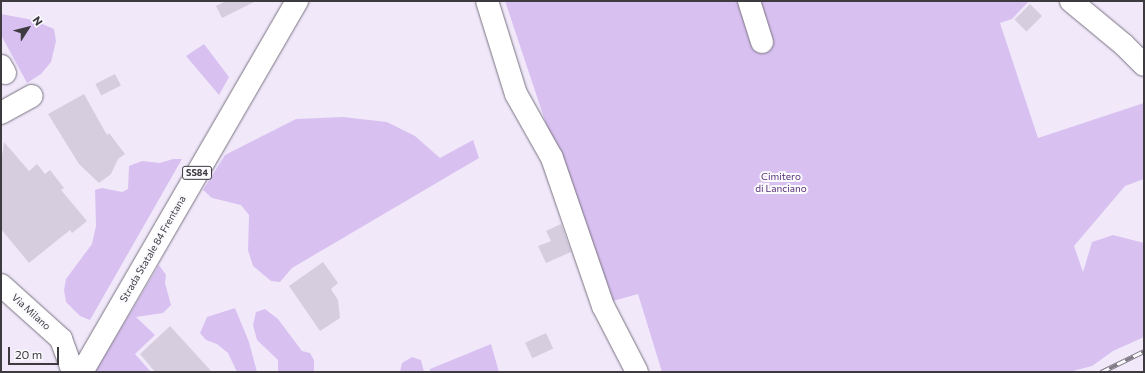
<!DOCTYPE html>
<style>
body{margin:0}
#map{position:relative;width:1145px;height:373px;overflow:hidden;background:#f1e9fa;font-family:Commissioner,sans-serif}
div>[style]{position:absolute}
.green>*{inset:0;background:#d8c1f1}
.building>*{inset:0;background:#d6cede;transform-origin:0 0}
.roads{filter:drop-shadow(0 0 1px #797280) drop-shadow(0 0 1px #797280)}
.minor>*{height:22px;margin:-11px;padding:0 11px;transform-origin:11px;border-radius:11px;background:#fff}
.major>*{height:22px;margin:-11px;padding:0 11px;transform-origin:11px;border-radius:11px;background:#fff}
.rail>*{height:4.5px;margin-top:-2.25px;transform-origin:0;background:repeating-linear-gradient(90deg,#fbfafd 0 9px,#807b85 0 18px);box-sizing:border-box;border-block:1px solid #807b85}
span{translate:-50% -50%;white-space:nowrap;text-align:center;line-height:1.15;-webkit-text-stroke:4px #fbfafd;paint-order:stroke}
.shield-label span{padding:1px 3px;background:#fbfafd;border:1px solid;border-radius:3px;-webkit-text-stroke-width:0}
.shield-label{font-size:9px;color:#3d3a40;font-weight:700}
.park-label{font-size:10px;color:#583079}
.street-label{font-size:10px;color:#3d3a40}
.frame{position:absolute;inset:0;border:2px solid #3d3a40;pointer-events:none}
.north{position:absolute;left:8px;top:8px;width:40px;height:40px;-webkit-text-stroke:3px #fbfafd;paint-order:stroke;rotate:54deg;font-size:11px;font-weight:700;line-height:16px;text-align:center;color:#3d3a40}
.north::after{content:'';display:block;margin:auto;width:14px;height:18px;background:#3d3a40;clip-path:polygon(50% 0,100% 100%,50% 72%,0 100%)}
.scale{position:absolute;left:8px;top:347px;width:51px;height:18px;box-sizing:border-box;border:2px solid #3d3a40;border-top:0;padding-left:5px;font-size:12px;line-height:14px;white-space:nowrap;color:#3d3a40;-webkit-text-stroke:3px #fbfafd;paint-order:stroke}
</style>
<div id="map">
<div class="green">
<i style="clip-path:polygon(505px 1px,1029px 1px,1012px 19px,1000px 23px,1038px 138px,1144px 103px,1144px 179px,1125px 186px,1074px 246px,1083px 272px,1092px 242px,1113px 235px,1144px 243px,1144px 337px,1113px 351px,1092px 366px,1069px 372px,662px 372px,638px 294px,606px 303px)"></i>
<i style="clip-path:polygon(1px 14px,33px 20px,54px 29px,56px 41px,51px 62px,41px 74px,27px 83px,1px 35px)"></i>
<i style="clip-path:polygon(204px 44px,229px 77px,219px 95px,186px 56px)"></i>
<i style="clip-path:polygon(343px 117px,387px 122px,415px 136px,440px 158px,473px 140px,479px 158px,292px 268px,280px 282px,271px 281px,253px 266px,248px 250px,249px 215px,241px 205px,212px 198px,203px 190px,225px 155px,296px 119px)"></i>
<i style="clip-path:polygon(173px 159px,182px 159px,90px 320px,80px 316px,66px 302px,64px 290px,66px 279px,92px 244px,96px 226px,95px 190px,102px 188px,122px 192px,128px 189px,129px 166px,142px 161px,160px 163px)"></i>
<i style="clip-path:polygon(159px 265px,166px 275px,165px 283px,171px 305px,163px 313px,136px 317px,155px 335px,135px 354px,151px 372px,95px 372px)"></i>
<i style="clip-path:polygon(235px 308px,249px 342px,257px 372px,237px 372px,228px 353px,217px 344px,206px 340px,200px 333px,207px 317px)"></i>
<i style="clip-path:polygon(265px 309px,278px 319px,302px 351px,310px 353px,314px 360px,314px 372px,278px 372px,278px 360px,257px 340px,253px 325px,256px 312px)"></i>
<i style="clip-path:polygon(491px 344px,499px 372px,430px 372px,430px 369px)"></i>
<i style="clip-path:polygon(412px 357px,421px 360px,424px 372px,400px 372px,402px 363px)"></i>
</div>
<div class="building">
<i style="clip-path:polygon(226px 1px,256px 1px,222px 18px,216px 6px)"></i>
<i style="left:1030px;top:4px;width:17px;height:22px;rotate:45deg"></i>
<i style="left:115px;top:74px;width:13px;height:22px;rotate:63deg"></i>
<i style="clip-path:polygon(84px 94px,107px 135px,109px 133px,125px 154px,118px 159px,111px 174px,99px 183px,79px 164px,48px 114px)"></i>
<i style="clip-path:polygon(4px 142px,29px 171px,37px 164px,45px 174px,50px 170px,64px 188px,61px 190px,87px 221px,72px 233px,70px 230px,29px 263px,1px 229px,1px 163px)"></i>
<i style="clip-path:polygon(561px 224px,571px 252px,546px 263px,538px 246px,551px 241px,546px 231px)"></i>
<i style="clip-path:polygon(323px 262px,338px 283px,331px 289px,338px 300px,340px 318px,320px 331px,289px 286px)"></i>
<i style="clip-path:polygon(170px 326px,212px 372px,155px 372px,140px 354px)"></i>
<i style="left:546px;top:333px;width:17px;height:23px;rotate:65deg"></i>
</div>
<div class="roads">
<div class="minor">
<i style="left:487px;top:1px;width:97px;rotate:72.7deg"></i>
<i style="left:516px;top:94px;width:73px;rotate:60.6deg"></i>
<i style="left:552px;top:158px;width:157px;rotate:71deg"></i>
<i style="left:603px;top:306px;width:74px;rotate:62.7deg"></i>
<i style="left:749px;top:1px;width:43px;rotate:72.4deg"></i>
<i style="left:1071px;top:1px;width:69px;rotate:39.7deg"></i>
<i style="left:1124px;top:45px;width:28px;rotate:45deg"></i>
<i style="left:1px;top:66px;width:8px;rotate:60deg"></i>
<i style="left:1px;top:113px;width:35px;rotate:-29deg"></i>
<i style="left:1px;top:285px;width:81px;rotate:42deg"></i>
<i style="left:61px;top:339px;width:35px;rotate:70deg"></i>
</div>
<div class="major">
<i style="left:82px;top:372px;width:429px;rotate:-59.9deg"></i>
</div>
</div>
<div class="rail">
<i style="left:1101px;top:372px;width:48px;rotate:-26deg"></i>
</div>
<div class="shield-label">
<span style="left:197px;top:173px">SS84</span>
</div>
<div class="park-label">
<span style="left:781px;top:182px">Cimitero<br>di Lanciano</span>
</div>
<div class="street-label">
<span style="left:153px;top:249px;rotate:-60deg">Strada Statale 84 Frentana</span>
<span style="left:31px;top:312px;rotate:42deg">Via Milano</span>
</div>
<div class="frame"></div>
<div class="north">N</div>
<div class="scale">20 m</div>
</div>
